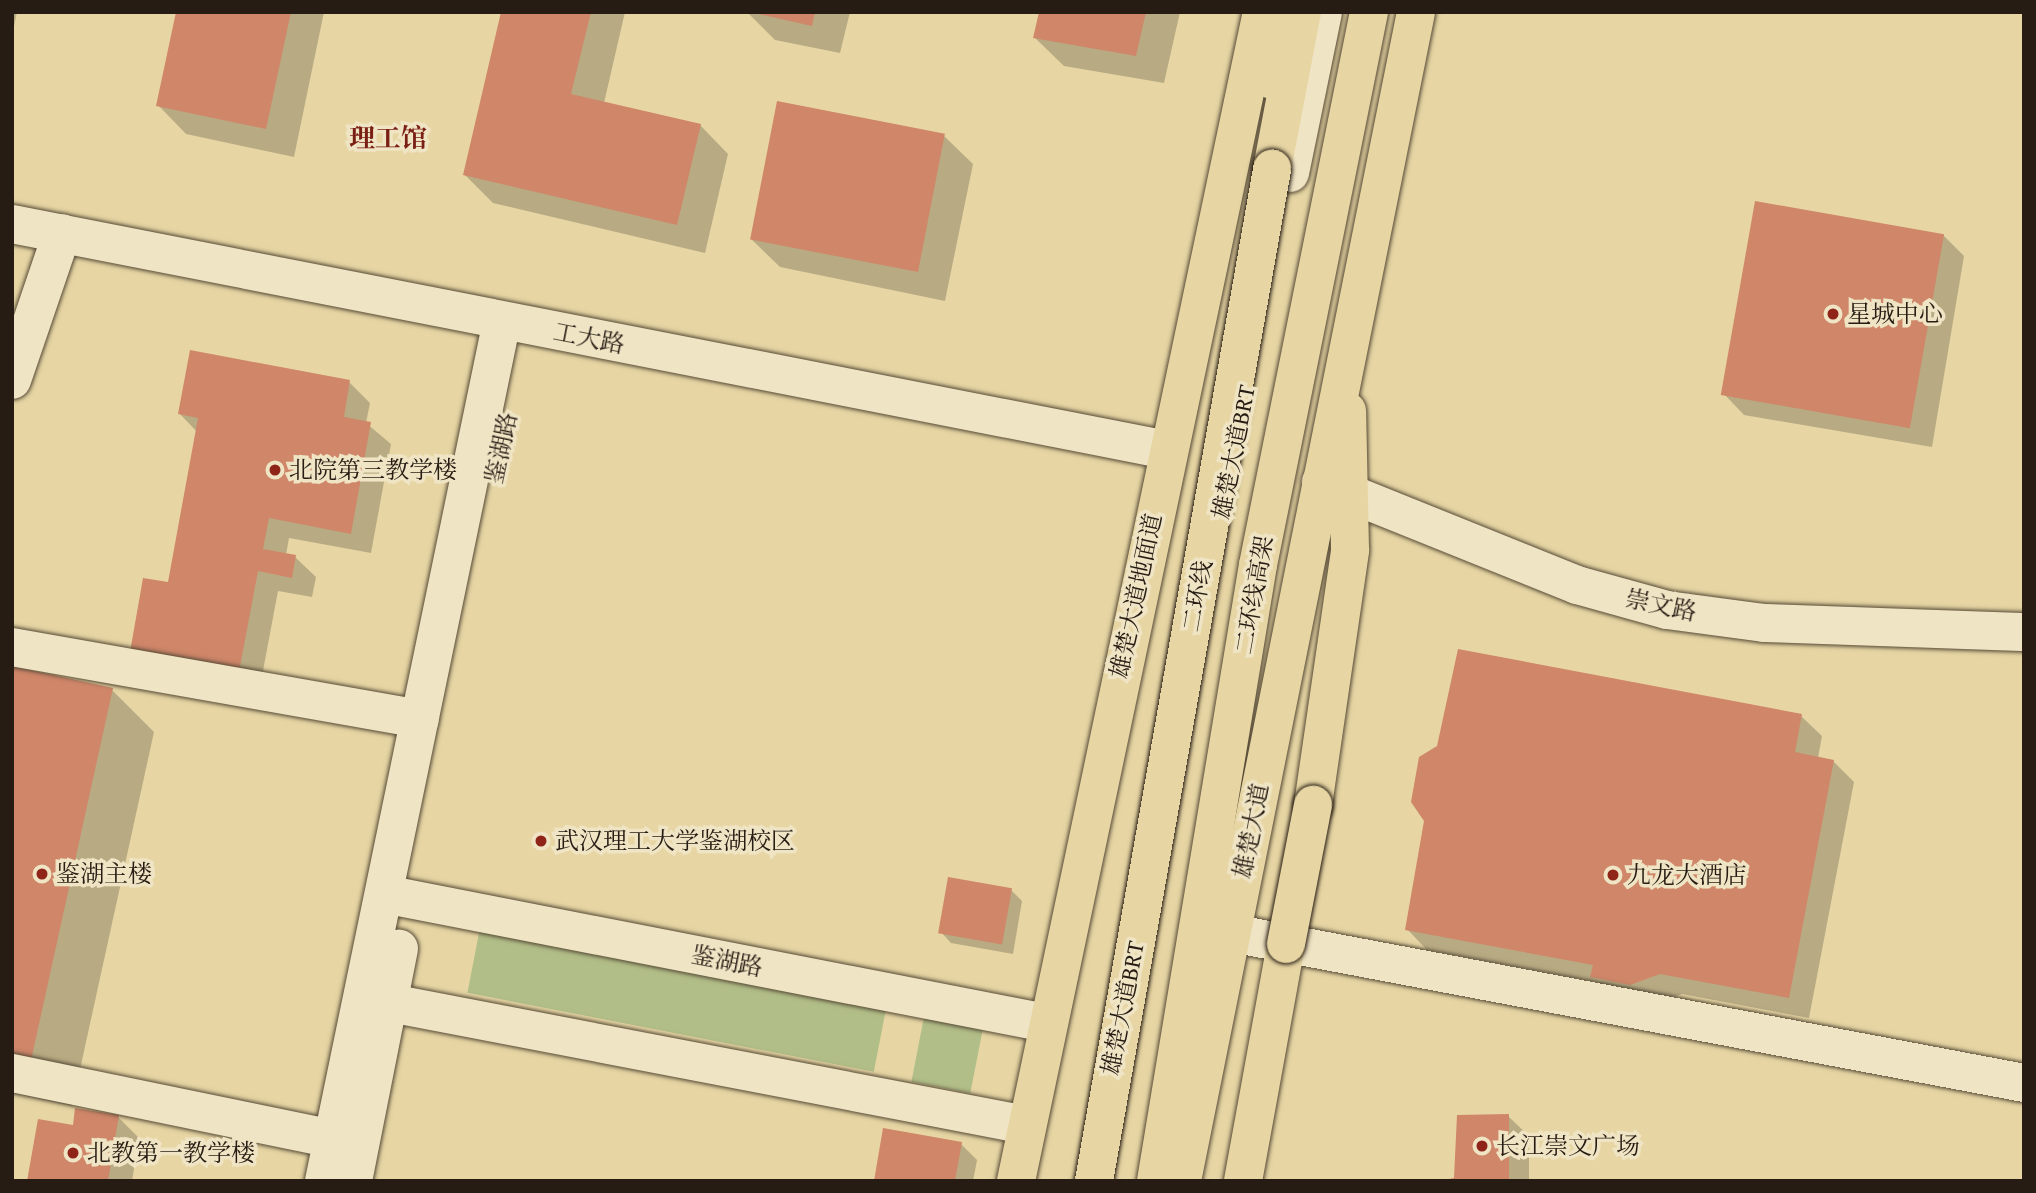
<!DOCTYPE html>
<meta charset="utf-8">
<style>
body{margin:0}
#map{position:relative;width:2036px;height:1193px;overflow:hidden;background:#e7d6a4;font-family:"Gentium Book Plus","Noto Serif SC",serif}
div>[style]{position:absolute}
.green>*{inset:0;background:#b2be88;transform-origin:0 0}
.shadow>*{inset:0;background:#0003}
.building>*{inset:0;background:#cf8669;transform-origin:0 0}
.roads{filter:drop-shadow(0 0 2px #564a37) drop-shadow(0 0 2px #564a37)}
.minor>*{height:38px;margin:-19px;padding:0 19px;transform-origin:19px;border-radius:19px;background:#efe4c4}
.major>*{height:38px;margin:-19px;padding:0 19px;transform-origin:19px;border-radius:19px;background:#e7d6a4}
.highway>*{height:38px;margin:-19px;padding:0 19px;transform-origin:19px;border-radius:19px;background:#e7d6a4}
.bridges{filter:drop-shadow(0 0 2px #261c13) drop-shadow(0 0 2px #261c13)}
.major-bridge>*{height:38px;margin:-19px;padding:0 19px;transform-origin:19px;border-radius:19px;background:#e7d6a4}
.highway-bridge>*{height:38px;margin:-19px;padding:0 19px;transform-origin:19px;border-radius:19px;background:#e7d6a4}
.dots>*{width:19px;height:19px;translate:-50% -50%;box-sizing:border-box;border:4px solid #efe4c4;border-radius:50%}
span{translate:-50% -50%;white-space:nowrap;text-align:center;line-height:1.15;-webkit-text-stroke:7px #efe4c4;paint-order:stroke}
.poi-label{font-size:24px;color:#261c13}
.left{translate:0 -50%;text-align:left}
.street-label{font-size:24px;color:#261c13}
.neighbourhood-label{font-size:26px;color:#7a1f14;font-weight:700}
.frame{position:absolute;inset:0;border:14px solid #261c13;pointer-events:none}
</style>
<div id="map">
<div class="green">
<i style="left:480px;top:928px;width:414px;height:66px;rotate:11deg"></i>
<i style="left:924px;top:1017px;width:60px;height:66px;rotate:11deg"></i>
</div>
<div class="shadow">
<i style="clip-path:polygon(12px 12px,17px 12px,12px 36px)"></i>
<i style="clip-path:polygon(177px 12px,324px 12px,294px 157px,186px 134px,158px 105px)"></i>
<i style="clip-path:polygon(503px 12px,625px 12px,604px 103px,700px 125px,728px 154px,705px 253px,493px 203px,465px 175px)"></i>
<i style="clip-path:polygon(747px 12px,850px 12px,840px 53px,775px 40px)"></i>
<i style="clip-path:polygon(1041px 12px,1180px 12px,1164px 83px,1064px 66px,1035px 38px)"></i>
<i style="clip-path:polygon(944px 136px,973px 164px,945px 301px,780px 267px,751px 239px)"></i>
<i style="clip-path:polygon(1943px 235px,1964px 256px,1932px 447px,1744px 415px,1724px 394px)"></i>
<i style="clip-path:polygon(349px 382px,370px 403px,366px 423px,391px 444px,371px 553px,289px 538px,286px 555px,295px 557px,316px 577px,312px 597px,278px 591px,259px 692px,169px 584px,197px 432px,180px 414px)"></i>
<i style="clip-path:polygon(112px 690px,154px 732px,72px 1106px,12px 1093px)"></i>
<i style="clip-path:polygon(1801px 716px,1822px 736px,1818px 758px,1833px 761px,1854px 782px,1809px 1018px,1682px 994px,1652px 1005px,1613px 997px,1597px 982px,1427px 950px,1407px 929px)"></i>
<i style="clip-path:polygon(1011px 890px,1022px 901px,1013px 954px,951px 943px,941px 932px)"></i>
<i style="clip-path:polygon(1508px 1116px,1529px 1136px,1529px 1181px,1432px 1181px,1456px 1179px)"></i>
<i style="clip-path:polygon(118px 1117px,139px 1138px,132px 1181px,29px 1181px,74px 1127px)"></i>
<i style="clip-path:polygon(961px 1144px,977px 1160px,973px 1181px,876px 1181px)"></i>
</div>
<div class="building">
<i style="clip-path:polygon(176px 12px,291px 12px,266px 129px,156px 106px)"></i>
<i style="clip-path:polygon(501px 12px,591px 12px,571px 94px,701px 124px,677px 225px,463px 175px)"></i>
<i style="clip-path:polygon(750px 12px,815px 12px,812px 26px)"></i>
<i style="clip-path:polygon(1039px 12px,1146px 12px,1136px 56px,1033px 38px)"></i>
<i style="left:777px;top:101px;width:171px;height:141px;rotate:11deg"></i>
<i style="left:1755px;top:201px;width:192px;height:197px;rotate:10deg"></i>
<i style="clip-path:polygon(190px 350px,350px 380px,344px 417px,371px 422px,351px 534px,269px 518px,263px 549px,296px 555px,292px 578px,258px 571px,239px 672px,130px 652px,143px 578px,168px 582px,198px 418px,178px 414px)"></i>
<i style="clip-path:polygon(1458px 649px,1802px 714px,1795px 752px,1834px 760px,1789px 998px,1660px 974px,1630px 985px,1590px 977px,1593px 965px,1405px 930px,1424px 821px,1411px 802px,1419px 757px,1437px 746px)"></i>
<i style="clip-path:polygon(12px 666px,113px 688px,30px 1065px,12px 1061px)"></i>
<i style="left:948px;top:877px;width:65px;height:57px;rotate:10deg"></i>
<i style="clip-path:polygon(75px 1108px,119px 1115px,108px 1181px,27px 1181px,38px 1119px,73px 1125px)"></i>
<i style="clip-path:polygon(1509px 1114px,1509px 1181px,1439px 1181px,1454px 1178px,1457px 1115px)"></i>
<i style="clip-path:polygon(883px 1128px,962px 1142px,955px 1181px,874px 1181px)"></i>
</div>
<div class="roads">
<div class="minor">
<i style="left:1290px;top:173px;width:164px;rotate:-78.4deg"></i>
<i style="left:12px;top:224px;width:1177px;rotate:11.07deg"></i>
<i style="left:12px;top:380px;width:155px;rotate:-71.2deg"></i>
<i style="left:1321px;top:482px;width:276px;rotate:21.9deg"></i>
<i style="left:1577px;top:585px;width:93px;rotate:15.5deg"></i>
<i style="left:1667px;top:610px;width:98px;rotate:7.6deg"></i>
<i style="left:1764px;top:623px;width:260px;rotate:2deg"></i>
<i style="left:12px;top:647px;width:414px;rotate:10deg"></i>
<i style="left:384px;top:894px;width:674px;rotate:11.03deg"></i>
<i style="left:1231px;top:933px;width:807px;rotate:10.71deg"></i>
<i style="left:364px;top:998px;width:674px;rotate:10.86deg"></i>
<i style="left:12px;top:1073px;width:328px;rotate:11.6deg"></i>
<i style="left:324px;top:1181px;width:878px;rotate:-78.31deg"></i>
<i style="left:353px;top:1181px;width:237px;rotate:-78.8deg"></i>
</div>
<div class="major">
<i style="left:1313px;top:805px;width:258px;rotate:-81.7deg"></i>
<i style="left:1350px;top:550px;width:139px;rotate:-91.2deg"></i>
<i style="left:1016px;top:1181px;width:1195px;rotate:-78.12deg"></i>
<i style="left:1182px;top:1181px;width:1192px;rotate:-78.68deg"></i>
<i style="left:1243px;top:1181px;width:241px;rotate:-79.7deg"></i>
</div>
<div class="highway">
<i style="left:1272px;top:80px;width:68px;rotate:-90deg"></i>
<i style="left:1272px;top:169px;width:160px;rotate:-79.2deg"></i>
<i style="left:1156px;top:1181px;width:624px;rotate:-80.6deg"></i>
<i style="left:1258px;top:565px;width:564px;rotate:-78.65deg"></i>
</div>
</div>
<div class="bridges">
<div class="major-bridge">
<i style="left:1286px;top:944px;width:142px;rotate:-79deg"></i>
</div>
<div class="highway-bridge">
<i style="left:1094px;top:1181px;width:1028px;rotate:-80.02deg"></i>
</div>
</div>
<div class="dots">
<i style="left:1833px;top:314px;background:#8f2418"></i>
<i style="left:275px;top:470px;background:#8f2418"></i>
<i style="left:541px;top:841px;background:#8f2418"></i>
<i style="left:42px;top:874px;background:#8f2418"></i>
<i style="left:1613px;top:875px;background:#8f2418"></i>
<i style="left:1482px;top:1146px;background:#8f2418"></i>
<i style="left:73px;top:1153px;background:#8f2418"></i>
</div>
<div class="poi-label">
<span class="left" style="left:1847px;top:314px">星城中心</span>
<span class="left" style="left:289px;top:470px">北院第三教学楼</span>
<span class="left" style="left:555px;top:841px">武汉理工大学鉴湖校区</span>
<span class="left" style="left:56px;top:874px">鉴湖主楼</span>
<span class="left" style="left:1627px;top:875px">九龙大酒店</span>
<span class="left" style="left:1496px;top:1146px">长江崇文广场</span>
<span class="left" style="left:87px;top:1153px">北教第一教学楼</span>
</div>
<div class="street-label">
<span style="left:589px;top:338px;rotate:11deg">工大路</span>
<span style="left:501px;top:448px;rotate:-78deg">鉴湖路</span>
<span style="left:1234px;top:452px;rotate:-79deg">雄楚大道BRT</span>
<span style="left:1254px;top:595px;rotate:-80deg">二环线高架</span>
<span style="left:1136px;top:596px;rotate:-78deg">雄楚大道地面道</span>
<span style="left:1197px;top:596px;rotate:-80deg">二环线</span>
<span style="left:1661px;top:605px;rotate:12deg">崇文路</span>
<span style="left:1251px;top:831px;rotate:-79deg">雄楚大道</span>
<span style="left:727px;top:961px;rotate:11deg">鉴湖路</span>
<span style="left:1123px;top:1008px;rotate:-79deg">雄楚大道BRT</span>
</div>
<div class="neighbourhood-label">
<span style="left:388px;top:138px">理工馆</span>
</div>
<div class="frame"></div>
</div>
